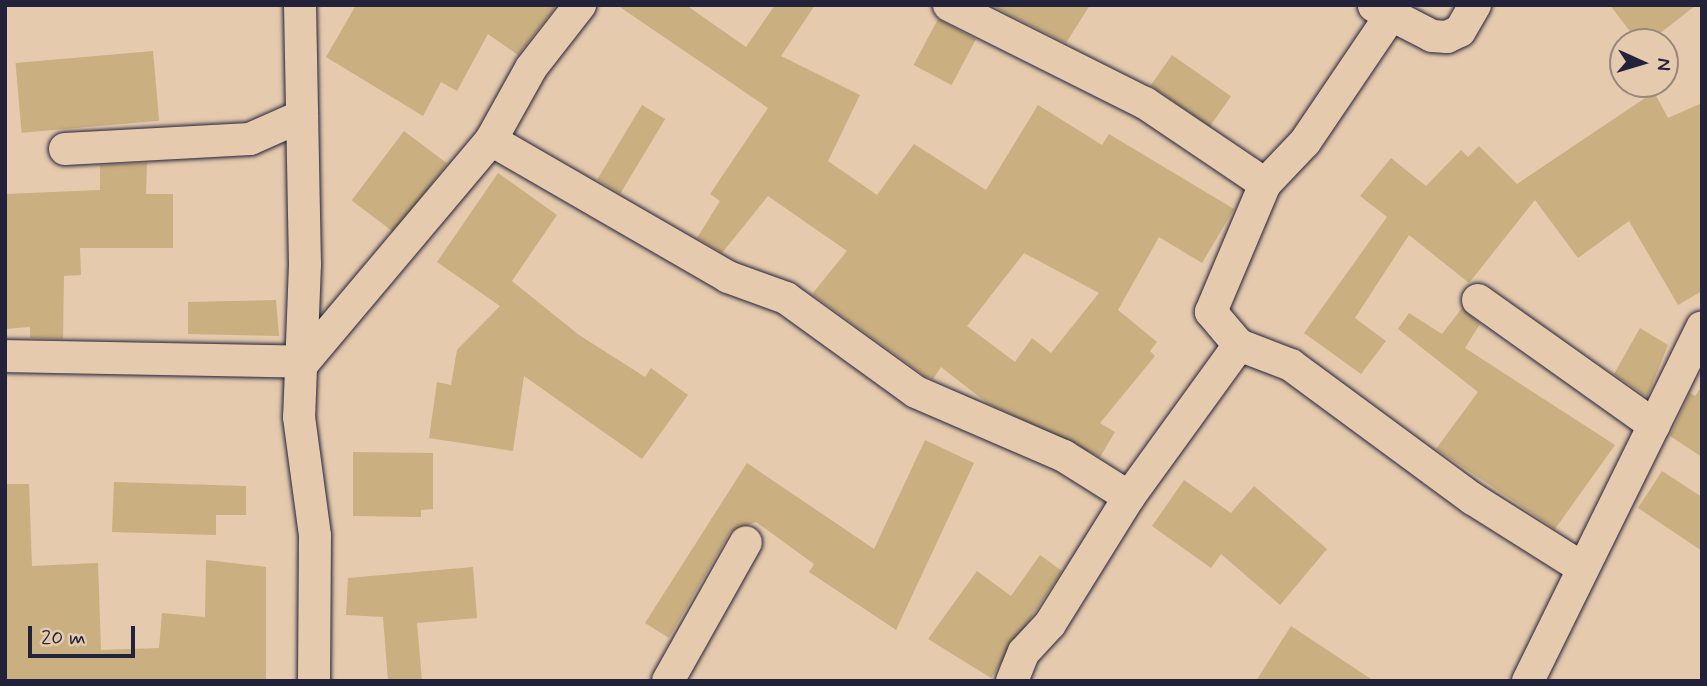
<!DOCTYPE html>
<style>
body{margin:0}
#map{position:relative;width:1707px;height:686px;overflow:hidden;background:#e5caad;font-family:Mynerve,sans-serif}
div>[style]{position:absolute}
.building>*{inset:0;background:#caaf80;transform-origin:0 0}
.roads{filter:drop-shadow(0 0 2px #22223b) drop-shadow(0 0 2px #22223b)}
.street>*{height:32px;margin:-16px;padding:0 16px;transform-origin:16px;border-radius:16px;background:#e5caad}
span{translate:-50% -50%;white-space:nowrap;text-align:center;line-height:1.15;-webkit-text-stroke:5px #e5caad;paint-order:stroke}
.frame{position:absolute;inset:0;border:7px solid #22223b;pointer-events:none}
.north{position:absolute;left:1609px;top:28px;width:70px;height:70px;box-sizing:border-box;background:#e5caad;border:2px solid #97877f;border-radius:50%;rotate:94deg;font-size:19px;font-weight:700;line-height:28px;text-align:center;color:#22223b}
.north::after{content:'';display:block;margin:auto;width:24px;height:32px;background:#22223b;clip-path:polygon(50% 0,100% 100%,50% 72%,0 100%)}
.scale{position:absolute;left:28px;top:626px;width:107px;height:32px;box-sizing:border-box;border:4px solid #22223b;border-top:0;padding-left:9px;font-size:21px;line-height:24px;white-space:nowrap;color:#22223b;-webkit-text-stroke:5px #e5caad;paint-order:stroke}
</style>
<div id="map">
<div class="building">
<i style="clip-path:polygon(356px 5px,557px 5px,518px 55px,488px 34px,457px 91px,441px 82px,423px 116px,326px 57px)"></i>
<i style="clip-path:polygon(evenodd,617px 5px,686px 5px,746px 47px,775px 5px,815px 5px,781px 56px,860px 95px,828px 161px,877px 195px,914px 144px,986px 190px,1038px 105px,1102px 145px,1109px 134px,1234px 209px,1202px 263px,1159px 237px,1118px 310px,1157px 342px,1150px 351px,1155px 356px,1100px 423px,1115px 432px,1100px 457px,987px 403px,941px 367px,933px 379px,925px 376px,812px 294px,847px 251px,768px 196px,722px 253px,697px 238px,720px 201px,710px 194px,768px 108px,617px 5px,1024px 253px,1099px 293px,1051px 353px,1032px 338px,1015px 362px,967px 326px,1024px 253px)"></i>
<i style="clip-path:polygon(991px 5px,1090px 5px,1066px 43px)"></i>
<i style="clip-path:polygon(1610px 5px,1696px 5px,1649px 42px,1638px 42px)"></i>
<i style="left:938px;top:19px;width:43px;height:52px;rotate:28deg"></i>
<i style="left:153px;top:51px;width:70px;height:138px;rotate:85deg"></i>
<i style="left:1172px;top:55px;width:72px;height:37px;rotate:35deg"></i>
<i style="clip-path:polygon(1654px 92px,1668px 118px,1702px 103px,1702px 291px,1678px 305px,1629px 221px,1578px 258px,1535px 200px,1469px 283px,1409px 235px,1355px 318px,1386px 341px,1361px 374px,1304px 333px,1387px 217px,1360px 196px,1391px 158px,1426px 186px,1461px 150px,1468px 157px,1479px 146px,1517px 184px)"></i>
<i style="left:642px;top:105px;width:27px;height:87px;rotate:31deg"></i>
<i style="left:404px;top:131px;width:54px;height:87px;rotate:37deg"></i>
<i style="clip-path:polygon(147px 163px,146px 194px,173px 194px,173px 248px,80px 248px,81px 275px,64px 276px,63px 339px,30px 338px,30px 327px,5px 329px,5px 194px,100px 190px,100px 165px)"></i>
<i style="clip-path:polygon(498px 173px,557px 215px,512px 281px,579px 335px,645px 377px,651px 368px,688px 395px,642px 459px,524px 376px,513px 451px,429px 438px,437px 382px,451px 385px,457px 350px,500px 306px,437px 262px)"></i>
<i style="clip-path:polygon(276px 300px,279px 336px,188px 334px,188px 302px)"></i>
<i style="clip-path:polygon(1462px 308px,1480px 324px,1465px 348px,1615px 445px,1555px 529px,1436px 449px,1478px 392px,1398px 329px,1409px 313px,1442px 334px)"></i>
<i style="clip-path:polygon(1640px 328px,1668px 345px,1647px 397px,1614px 374px)"></i>
<i style="clip-path:polygon(1702px 386px,1702px 457px,1670px 436px,1690px 393px,1695px 396px)"></i>
<i style="clip-path:polygon(925px 440px,974px 463px,896px 630px,809px 572px,814px 564px,756px 522px,730px 532px,669px 638px,645px 623px,747px 463px,874px 549px)"></i>
<i style="clip-path:polygon(353px 452px,433px 453px,433px 509px,421px 510px,421px 517px,353px 516px)"></i>
<i style="clip-path:polygon(1662px 471px,1702px 497px,1702px 551px,1638px 508px)"></i>
<i style="clip-path:polygon(1184px 480px,1231px 513px,1254px 486px,1327px 549px,1280px 605px,1221px 554px,1211px 568px,1152px 526px)"></i>
<i style="clip-path:polygon(114px 482px,246px 486px,246px 515px,216px 515px,216px 535px,112px 532px)"></i>
<i style="clip-path:polygon(5px 484px,29px 484px,32px 566px,98px 563px,101px 650px,159px 648px,162px 613px,205px 617px,206px 560px,266px 567px,266px 681px,5px 681px)"></i>
<i style="clip-path:polygon(1040px 555px,1062px 571px,991px 678px,928px 639px,977px 571px,1011px 596px)"></i>
<i style="clip-path:polygon(473px 567px,477px 618px,417px 623px,422px 681px,388px 681px,383px 617px,346px 615px,348px 578px)"></i>
<i style="clip-path:polygon(1291px 626px,1374px 681px,1256px 681px)"></i>
</div>
<div class="roads">
<div class="street">
<i style="left:300px;top:5px;width:259px;rotate:88.9deg"></i>
<i style="left:305px;top:264px;width:153px;rotate:92.2deg"></i>
<i style="left:299px;top:417px;width:120px;rotate:82.3deg"></i>
<i style="left:315px;top:536px;width:145px;rotate:90.4deg"></i>
<i style="left:949px;top:5px;width:219px;rotate:26.6deg"></i>
<i style="left:1145px;top:103px;width:145px;rotate:34deg"></i>
<i style="left:1374px;top:6px;width:65px;rotate:27.3deg"></i>
<i style="left:1432px;top:36px;width:15px;rotate:4deg"></i>
<i style="left:1447px;top:37px;width:14px;rotate:-25deg"></i>
<i style="left:1460px;top:31px;width:30px;rotate:-60deg"></i>
<i style="left:1391px;top:15px;width:153px;rotate:124.1deg"></i>
<i style="left:1305px;top:142px;width:58px;rotate:133.6deg"></i>
<i style="left:1265px;top:184px;width:139px;rotate:112.9deg"></i>
<i style="left:1211px;top:312px;width:43px;rotate:49.7deg"></i>
<i style="left:1239px;top:345px;width:56px;rotate:21deg"></i>
<i style="left:1291px;top:365px;width:226px;rotate:36.4deg"></i>
<i style="left:1473px;top:499px;width:128px;rotate:32.2deg"></i>
<i style="left:491px;top:140px;width:274px;rotate:30deg"></i>
<i style="left:728px;top:277px;width:62px;rotate:19.9deg"></i>
<i style="left:786px;top:298px;width:160px;rotate:35.9deg"></i>
<i style="left:916px;top:392px;width:161px;rotate:23.4deg"></i>
<i style="left:1064px;top:456px;width:77px;rotate:32.2deg"></i>
<i style="left:65px;top:149px;width:185px;rotate:-3.1deg"></i>
<i style="left:250px;top:139px;width:57px;rotate:-23.9deg"></i>
<i style="left:1478px;top:300px;width:216px;rotate:35.4deg"></i>
<i style="left:5px;top:356px;width:299px;rotate:1.1deg"></i>
<i style="left:304px;top:362px;width:290px;rotate:-49.9deg"></i>
<i style="left:491px;top:140px;width:82px;rotate:-60.9deg"></i>
<i style="left:531px;top:68px;width:80px;rotate:-52.1deg"></i>
<i style="left:668px;top:681px;width:159px;rotate:-60.7deg"></i>
<i style="left:1012px;top:681px;width:31px;rotate:-68deg"></i>
<i style="left:1024px;top:652px;width:38px;rotate:-47deg"></i>
<i style="left:1050px;top:624px;width:150px;rotate:-58.1deg"></i>
<i style="left:1129px;top:497px;width:188px;rotate:-54.1deg"></i>
<i style="left:1528px;top:681px;width:394px;rotate:-63.8deg"></i>
</div>
</div>
<div class="frame"></div>
<div class="north">N</div>
<div class="scale">20 m</div>
</div>
